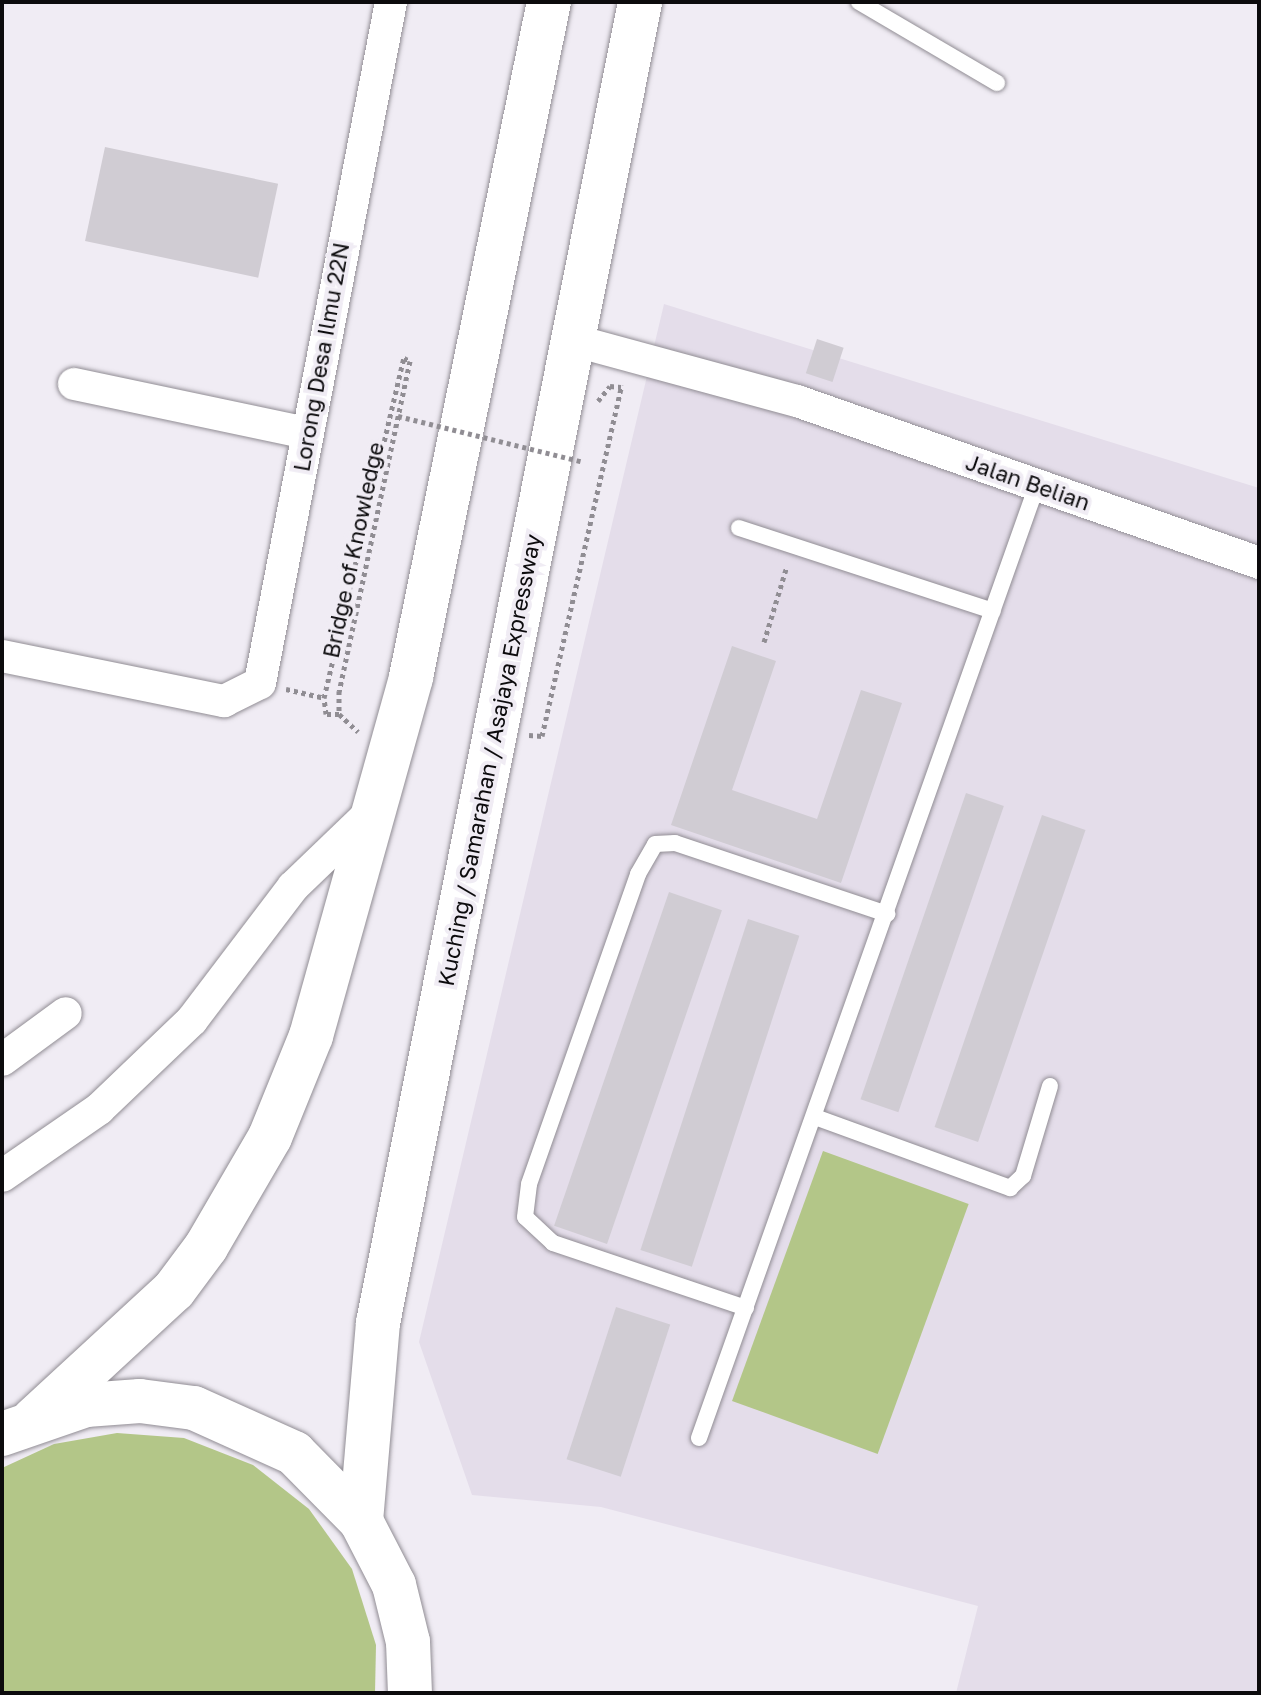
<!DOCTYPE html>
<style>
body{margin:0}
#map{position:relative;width:1261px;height:1695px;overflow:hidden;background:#f0ecf4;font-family:"Golos Text",sans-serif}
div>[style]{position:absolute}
.built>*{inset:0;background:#e4ddea}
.green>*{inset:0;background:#b3c688;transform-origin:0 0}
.building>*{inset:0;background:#d0ccd3;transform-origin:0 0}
.path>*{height:5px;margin-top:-2.5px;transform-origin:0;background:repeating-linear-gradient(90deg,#908d93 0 4px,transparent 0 8px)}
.roads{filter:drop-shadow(0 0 2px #918d94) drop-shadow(0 0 2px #918d94)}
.service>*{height:16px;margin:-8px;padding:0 8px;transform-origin:8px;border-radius:8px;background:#fff}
.minor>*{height:32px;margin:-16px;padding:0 16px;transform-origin:16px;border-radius:16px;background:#fff}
.trunk>*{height:44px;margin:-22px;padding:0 22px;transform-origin:22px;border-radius:22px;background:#fff}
.path-bridge>*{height:5px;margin-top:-2.5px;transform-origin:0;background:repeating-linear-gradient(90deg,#908d93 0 4px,transparent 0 8px)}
span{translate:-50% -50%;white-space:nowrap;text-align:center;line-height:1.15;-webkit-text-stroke:8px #f0ecf4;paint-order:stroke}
.street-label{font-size:22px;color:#0c0b0d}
.frame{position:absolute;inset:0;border:4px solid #0c0b0d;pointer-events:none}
</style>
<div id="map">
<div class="built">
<i style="clip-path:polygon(664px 304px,1259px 488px,1259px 1693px,956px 1693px,978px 1606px,601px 1507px,472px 1495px,419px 1342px)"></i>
</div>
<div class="green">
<i style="left:823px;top:1151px;width:155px;height:266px;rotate:20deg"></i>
<i style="clip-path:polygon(117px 1433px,184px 1438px,253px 1465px,309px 1509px,352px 1569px,376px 1645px,375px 1693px,2px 1693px,2px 1468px,54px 1444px)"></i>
</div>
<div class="building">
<i style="left:105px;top:147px;width:177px;height:96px;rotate:12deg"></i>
<i style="left:817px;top:339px;width:28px;height:36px;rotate:18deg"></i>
<i style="clip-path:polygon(732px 646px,776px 661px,732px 790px,817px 819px,861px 690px,902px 703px,841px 883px,671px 825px)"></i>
<i style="left:966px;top:793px;width:40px;height:324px;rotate:19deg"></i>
<i style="left:1042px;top:815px;width:46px;height:330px;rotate:19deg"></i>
<i style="left:669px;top:892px;width:56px;height:353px;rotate:19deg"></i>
<i style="left:748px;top:919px;width:54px;height:348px;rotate:18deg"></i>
<i style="left:616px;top:1307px;width:57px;height:160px;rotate:18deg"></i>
</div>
<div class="path">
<i style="left:598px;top:401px;width:19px;rotate:-51deg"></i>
<i style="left:610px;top:386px;width:11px;rotate:5deg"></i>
<i style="left:764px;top:642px;width:79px;rotate:-73.2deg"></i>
<i style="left:286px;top:689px;width:39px;rotate:13deg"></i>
<i style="left:339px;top:714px;width:13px;rotate:180deg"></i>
<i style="left:326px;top:714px;width:16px;rotate:-97deg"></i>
<i style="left:324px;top:698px;width:349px;rotate:-76.8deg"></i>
<i style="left:404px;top:358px;width:7px;rotate:27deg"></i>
<i style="left:410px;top:361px;width:338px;rotate:102.1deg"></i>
<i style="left:339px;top:691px;width:23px;rotate:90deg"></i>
<i style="left:339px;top:714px;width:26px;rotate:43deg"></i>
<i style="left:529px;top:735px;width:13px;rotate:4deg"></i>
<i style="left:542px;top:736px;width:360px;rotate:-77.2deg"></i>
</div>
<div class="roads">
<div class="service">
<i style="left:859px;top:2px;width:160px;rotate:30.4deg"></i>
<i style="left:739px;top:528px;width:267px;rotate:18.1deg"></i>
<i style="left:815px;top:1117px;width:208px;rotate:20deg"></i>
<i style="left:1010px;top:1188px;width:18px;rotate:-43deg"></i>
<i style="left:1023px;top:1176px;width:94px;rotate:-73.3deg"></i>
<i style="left:746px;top:1308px;width:204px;rotate:-161.4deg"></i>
<i style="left:553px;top:1243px;width:38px;rotate:-137deg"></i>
<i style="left:525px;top:1217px;width:33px;rotate:-83deg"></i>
<i style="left:529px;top:1184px;width:329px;rotate:-70.6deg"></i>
<i style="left:638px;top:874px;width:34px;rotate:-60deg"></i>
<i style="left:655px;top:844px;width:20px;rotate:-3deg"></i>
<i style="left:675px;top:843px;width:224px;rotate:18.5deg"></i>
<i style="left:699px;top:1438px;width:1011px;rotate:-70.47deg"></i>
</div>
<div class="minor">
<i style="left:572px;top:340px;width:233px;rotate:15.2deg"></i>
<i style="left:797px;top:401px;width:490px;rotate:19.3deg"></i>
<i style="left:74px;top:384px;width:237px;rotate:11.9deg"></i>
<i style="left:2px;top:656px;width:227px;rotate:11.5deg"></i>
<i style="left:224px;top:701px;width:40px;rotate:-26.6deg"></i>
<i style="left:260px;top:683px;width:693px;rotate:-79.11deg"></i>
<i style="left:2px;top:1060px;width:79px;rotate:-36.3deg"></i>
<i style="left:2px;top:1176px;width:118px;rotate:-34.6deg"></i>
<i style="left:99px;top:1109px;width:129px;rotate:-43.7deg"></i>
<i style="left:192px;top:1020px;width:167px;rotate:-52.8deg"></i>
<i style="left:293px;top:887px;width:107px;rotate:-43.9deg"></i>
</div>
<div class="trunk">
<i style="left:33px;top:1420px;width:192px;rotate:-42.7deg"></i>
<i style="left:174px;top:1290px;width:54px;rotate:-53.3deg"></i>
<i style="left:206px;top:1247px;width:127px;rotate:-59.8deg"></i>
<i style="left:270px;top:1137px;width:109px;rotate:-67.9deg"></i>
<i style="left:311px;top:1036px;width:373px;rotate:-74.4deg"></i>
<i style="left:411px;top:677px;width:689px;rotate:-78.45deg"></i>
<i style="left:2px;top:1434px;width:89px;rotate:-19deg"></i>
<i style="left:86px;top:1405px;width:54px;rotate:-4.2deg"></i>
<i style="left:140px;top:1401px;width:54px;rotate:7.4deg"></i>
<i style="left:194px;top:1408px;width:110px;rotate:24.2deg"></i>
<i style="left:294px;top:1453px;width:95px;rotate:45.4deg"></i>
<i style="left:361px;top:1521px;width:72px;rotate:62.7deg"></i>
<i style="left:394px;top:1585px;width:59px;rotate:76.2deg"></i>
<i style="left:408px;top:1642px;width:51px;rotate:87.8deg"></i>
<i style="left:361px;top:1521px;width:199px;rotate:-85.1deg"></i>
<i style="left:378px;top:1323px;width:1347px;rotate:-78.78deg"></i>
</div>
</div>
<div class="path-bridge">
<i style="left:398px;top:416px;width:192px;rotate:13.9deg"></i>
</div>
<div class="street-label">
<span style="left:321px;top:357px;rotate:-80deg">Lorong Desa Ilmu 22N</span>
<span style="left:1028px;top:482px;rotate:19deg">Jalan Belian</span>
<span style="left:353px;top:550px;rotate:-78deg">Bridge of Knowledge</span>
<span style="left:489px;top:760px;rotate:-79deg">Kuching / Samarahan / Asajaya Expressway</span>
</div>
<div class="frame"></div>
</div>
